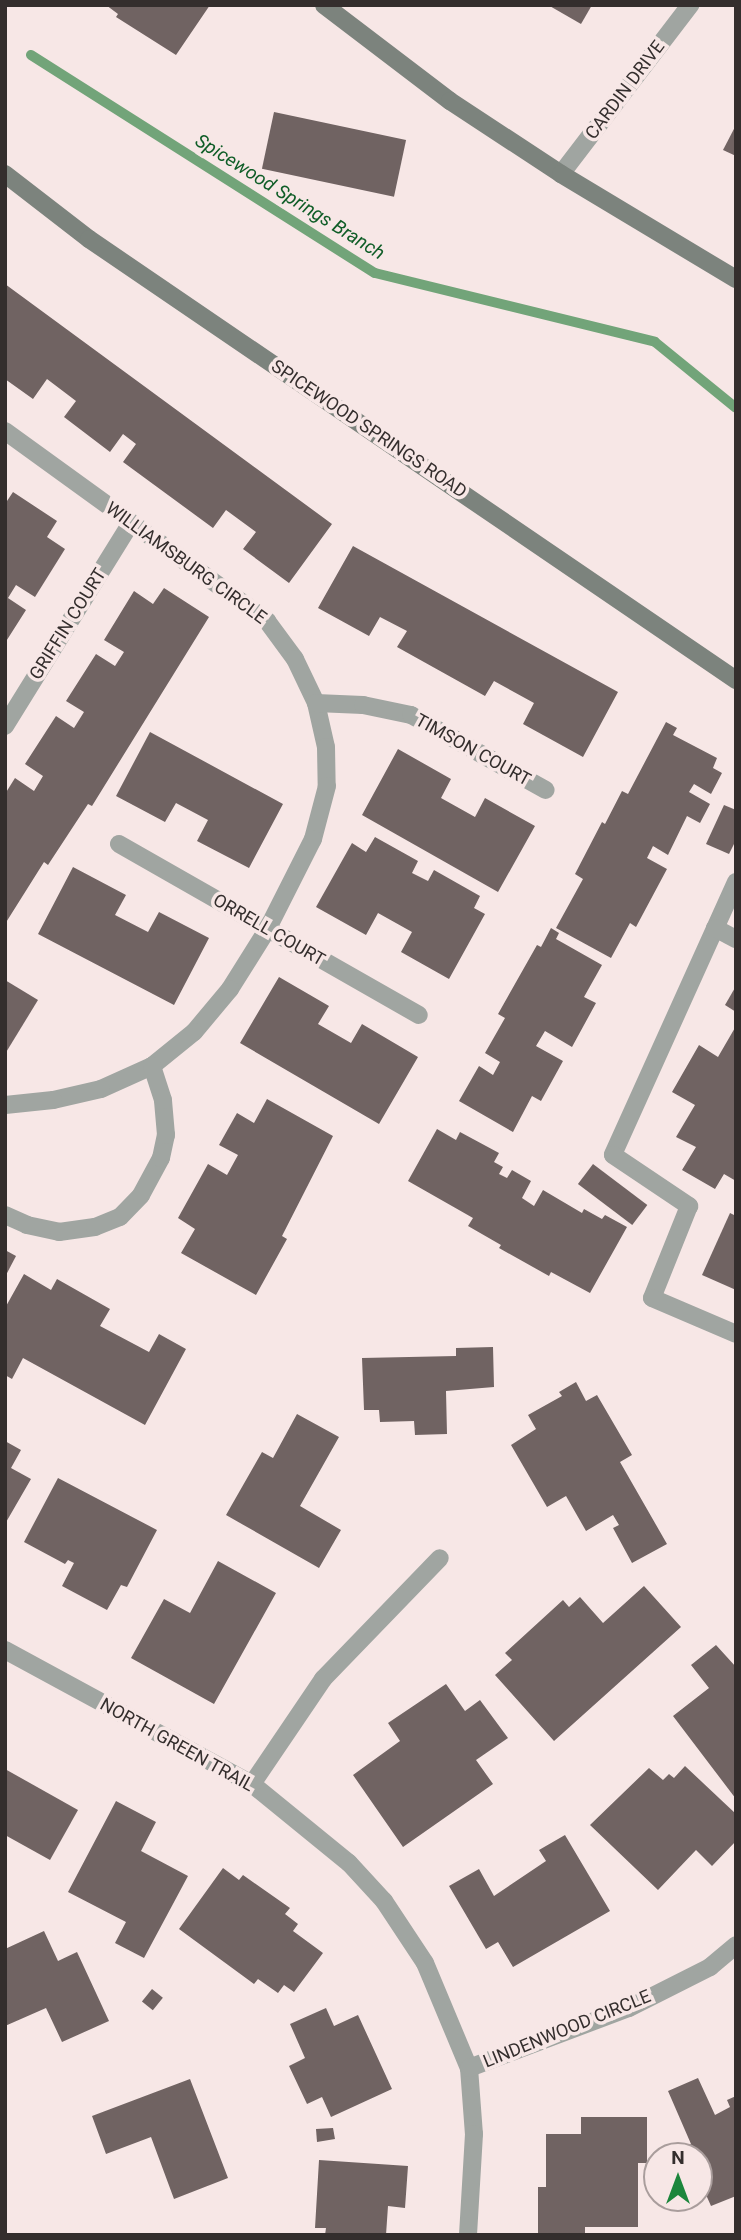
<!DOCTYPE html>
<style>
body{margin:0}
#map{position:relative;width:741px;height:2240px;overflow:hidden;background:#f7e7e6;font-family:Roboto,sans-serif}
div>[style]{position:absolute}
.stream>*{height:10px;margin:-5px;padding:0 5px;transform-origin:5px;border-radius:5px;background:#72a479}
.building>*{inset:0;background:#706362;transform-origin:0 0}
.service>*{height:18px;margin:-9px;padding:0 9px;transform-origin:9px;border-radius:9px;background:#a0a5a1}
.minor>*{height:18px;margin:-9px;padding:0 9px;transform-origin:9px;border-radius:9px;background:#a0a5a1}
.secondary>*{height:18px;margin:-9px;padding:0 9px;transform-origin:9px;border-radius:9px;background:#7c837d}
span{translate:-50% -50%;white-space:nowrap;text-align:center;line-height:1.15;-webkit-text-stroke:7px #f7e7e6;paint-order:stroke}
.street-label{font-size:18px;color:#342e2d}
.water-label{font-size:19px;color:#0f5d27;font-style:italic}
.frame{position:absolute;inset:0;border:7px solid #342e2d;pointer-events:none}
.north{position:absolute;left:643px;top:2142px;width:70px;height:70px;box-sizing:border-box;background:#f7e7e6;border:2px solid #a99d9c;border-radius:50%;rotate:0deg;font-size:19px;font-weight:700;line-height:28px;text-align:center;color:#342e2d}
.north::after{content:'';display:block;margin:auto;width:24px;height:32px;background:#1c863c;clip-path:polygon(50% 0,100% 100%,50% 72%,0 100%)}
</style>
<div id="map">
<div class="stream">
<i style="left:31px;top:55px;width:407px;rotate:32.4deg"></i>
<i style="left:375px;top:273px;width:288px;rotate:13.8deg"></i>
<i style="left:655px;top:342px;width:104px;rotate:39.2deg"></i>
</div>
<div class="building">
<i style="clip-path:polygon(106px 5px,210px 5px,176px 55px,116px 17px,118px 14px)"></i>
<i style="clip-path:polygon(548px 5px,592px 5px,581px 24px)"></i>
<i style="left:274px;top:112px;width:135px;height:58px;rotate:12deg"></i>
<i style="clip-path:polygon(736px 125px,736px 156px,723px 150px)"></i>
<i style="clip-path:polygon(5px 284px,332px 524px,289px 583px,243px 549px,256px 532px,226px 510px,213px 528px,123px 462px,136px 444px,123px 434px,110px 452px,64px 417px,76px 401px,47px 379px,33px 399px,5px 379px)"></i>
<i style="clip-path:polygon(13px 492px,57px 521px,47px 537px,65px 549px,35px 597px,16px 585px,8px 598px,26px 610px,5px 643px,5px 504px)"></i>
<i style="clip-path:polygon(353px 546px,618px 692px,583px 757px,523px 724px,534px 703px,494px 681px,485px 696px,397px 647px,407px 631px,380px 617px,369px 636px,318px 608px)"></i>
<i style="clip-path:polygon(164px 588px,209px 617px,92px 806px,88px 804px,48px 865px,44px 862px,5px 924px,5px 794px,15px 778px,34px 791px,43px 776px,25px 764px,56px 716px,74px 728px,84px 712px,66px 701px,96px 654px,115px 666px,124px 652px,104px 640px,134px 591px,153px 604px)"></i>
<i style="clip-path:polygon(666px 722px,677px 728px,673px 735px,717px 758px,713px 768px,722px 773px,711px 794px,694px 784px,689px 792px,710px 804px,700px 823px,687px 816px,668px 855px,653px 846px,647px 858px,667px 869px,636px 927px,630px 923px,611px 958px,556px 928px,583px 879px,575px 874px,602px 822px,605px 824px,622px 791px,628px 794px)"></i>
<i style="clip-path:polygon(150px 732px,283px 804px,249px 868px,197px 841px,208px 820px,176px 803px,165px 822px,116px 796px)"></i>
<i style="clip-path:polygon(398px 749px,451px 779px,441px 798px,475px 817px,485px 798px,535px 826px,498px 892px,362px 815px)"></i>
<i style="clip-path:polygon(724px 805px,736px 810px,736px 840px,729px 854px,706px 844px)"></i>
<i style="clip-path:polygon(375px 837px,418px 861px,412px 873px,428px 881px,434px 870px,480px 896px,474px 908px,485px 914px,449px 979px,401px 952px,412px 932px,378px 913px,366px 935px,316px 907px,352px 843px,366px 852px)"></i>
<i style="clip-path:polygon(73px 867px,126px 895px,115px 915px,148px 932px,159px 912px,209px 938px,174px 1005px,38px 934px)"></i>
<i style="clip-path:polygon(551px 928px,559px 933px,556px 939px,602px 965px,584px 997px,596px 1003px,572px 1047px,545px 1031px,536px 1046px,563px 1061px,541px 1101px,532px 1096px,513px 1132px,459px 1101px,479px 1066px,493px 1075px,500px 1062px,485px 1053px,505px 1018px,498px 1014px,537px 945px,541px 947px)"></i>
<i style="clip-path:polygon(279px 977px,329px 1006px,318px 1024px,351px 1043px,362px 1024px,418px 1057px,379px 1124px,240px 1043px)"></i>
<i style="clip-path:polygon(5px 980px,38px 1000px,5px 1054px)"></i>
<i style="clip-path:polygon(736px 986px,736px 1012px,725px 1005px)"></i>
<i style="clip-path:polygon(736px 1026px,736px 1181px,724px 1174px,715px 1189px,682px 1170px,696px 1147px,676px 1137px,695px 1105px,672px 1092px,699px 1045px,718px 1057px)"></i>
<i style="clip-path:polygon(267px 1099px,333px 1136px,282px 1236px,287px 1239px,256px 1295px,181px 1253px,195px 1229px,178px 1218px,208px 1164px,227px 1175px,238px 1155px,219px 1145px,237px 1113px,254px 1123px)"></i>
<i style="clip-path:polygon(437px 1129px,456px 1140px,460px 1132px,499px 1153px,494px 1162px,503px 1167px,499px 1174px,507px 1178px,512px 1170px,531px 1181px,522px 1198px,534px 1206px,543px 1190px,582px 1213px,584px 1209px,602px 1219px,605px 1215px,627px 1227px,590px 1293px,551px 1272px,549px 1276px,499px 1248px,501px 1245px,468px 1226px,473px 1218px,408px 1181px)"></i>
<i style="left:593px;top:1164px;width:68px;height:25px;rotate:37deg"></i>
<i style="clip-path:polygon(730px 1213px,736px 1216px,736px 1290px,702px 1275px)"></i>
<i style="clip-path:polygon(5px 1250px,16px 1256px,5px 1277px)"></i>
<i style="clip-path:polygon(24px 1274px,51px 1290px,57px 1279px,110px 1309px,100px 1326px,149px 1352px,159px 1334px,186px 1349px,145px 1425px,23px 1358px,12px 1379px,5px 1375px,5px 1308px)"></i>
<i style="clip-path:polygon(493px 1347px,494px 1387px,446px 1391px,447px 1434px,415px 1435px,414px 1421px,380px 1422px,379px 1410px,364px 1410px,362px 1358px,456px 1356px,456px 1348px)"></i>
<i style="clip-path:polygon(576px 1382px,586px 1401px,597px 1395px,632px 1455px,620px 1462px,667px 1544px,632px 1563px,613px 1528px,619px 1525px,613px 1515px,586px 1531px,566px 1496px,547px 1507px,511px 1445px,536px 1429px,528px 1415px,562px 1396px,559px 1392px)"></i>
<i style="clip-path:polygon(297px 1414px,339px 1437px,300px 1506px,341px 1530px,319px 1568px,226px 1515px,262px 1452px,273px 1458px)"></i>
<i style="clip-path:polygon(5px 1441px,21px 1450px,11px 1468px,31px 1479px,5px 1524px)"></i>
<i style="clip-path:polygon(58px 1478px,157px 1530px,127px 1587px,121px 1585px,107px 1610px,62px 1586px,74px 1563px,68px 1560px,65px 1564px,24px 1542px)"></i>
<i style="clip-path:polygon(218px 1561px,276px 1593px,214px 1704px,131px 1658px,164px 1599px,190px 1613px)"></i>
<i style="clip-path:polygon(644px 1586px,681px 1627px,554px 1741px,495px 1675px,512px 1660px,505px 1653px,563px 1600px,569px 1607px,580px 1597px,603px 1623px)"></i>
<i style="clip-path:polygon(716px 1645px,736px 1667px,736px 1799px,673px 1716px,709px 1688px,691px 1665px)"></i>
<i style="clip-path:polygon(446px 1684px,465px 1711px,480px 1700px,508px 1738px,476px 1760px,493px 1784px,403px 1847px,353px 1775px,400px 1741px,388px 1723px)"></i>
<i style="clip-path:polygon(685px 1766px,736px 1814px,736px 1841px,712px 1866px,696px 1850px,658px 1890px,590px 1825px,649px 1768px,663px 1780px,669px 1774px,674px 1778px)"></i>
<i style="clip-path:polygon(5px 1769px,78px 1810px,50px 1860px,5px 1835px)"></i>
<i style="clip-path:polygon(116px 1801px,156px 1822px,141px 1851px,188px 1876px,144px 1958px,115px 1943px,126px 1922px,68px 1892px)"></i>
<i style="clip-path:polygon(565px 1835px,610px 1911px,513px 1967px,498px 1942px,486px 1949px,449px 1886px,479px 1869px,494px 1896px,546px 1861px,539px 1850px)"></i>
<i style="clip-path:polygon(223px 1868px,239px 1880px,243px 1875px,290px 1908px,285px 1914px,298px 1924px,293px 1931px,323px 1953px,294px 1992px,284px 1985px,278px 1993px,258px 1979px,254px 1984px,179px 1929px)"></i>
<i style="clip-path:polygon(44px 1931px,58px 1961px,77px 1952px,109px 2021px,62px 2042px,46px 2008px,5px 2026px,5px 1949px)"></i>
<i style="left:152px;top:1989px;width:14px;height:16px;rotate:39deg"></i>
<i style="clip-path:polygon(326px 2008px,334px 2026px,358px 2015px,392px 2089px,331px 2117px,322px 2097px,307px 2104px,289px 2066px,305px 2058px,290px 2024px)"></i>
<i style="clip-path:polygon(698px 2078px,715px 2115px,730px 2107px,727px 2100px,736px 2096px,736px 2196px,711px 2206px,699px 2179px,699px 2156px,689px 2156px,684px 2147px,691px 2144px,668px 2091px)"></i>
<i style="clip-path:polygon(190px 2079px,228px 2178px,174px 2199px,151px 2137px,106px 2154px,92px 2116px)"></i>
<i style="clip-path:polygon(581px 2117px,647px 2117px,647px 2163px,638px 2163px,638px 2227px,585px 2227px,585px 2235px,538px 2235px,538px 2187px,546px 2187px,546px 2134px,581px 2134px)"></i>
<i style="clip-path:polygon(333px 2128px,335px 2139px,317px 2142px,316px 2129px)"></i>
<i style="clip-path:polygon(319px 2160px,408px 2166px,405px 2208px,388px 2206px,386px 2235px,325px 2235px,326px 2228px,315px 2228px)"></i>
</div>
<div class="service">
<i style="left:736px;top:882px;width:299px;rotate:114.3deg"></i>
<i style="left:613px;top:1155px;width:92px;rotate:33.9deg"></i>
<i style="left:689px;top:1206px;width:99px;rotate:111.9deg"></i>
<i style="left:652px;top:1298px;width:91px;rotate:23.2deg"></i>
<i style="left:715px;top:928px;width:24px;rotate:28deg"></i>
</div>
<div class="minor">
<i style="left:561px;top:174px;width:213px;rotate:-52.6deg"></i>
<i style="left:5px;top:431px;width:324px;rotate:35.9deg"></i>
<i style="left:267px;top:621px;width:47px;rotate:53.6deg"></i>
<i style="left:295px;top:659px;width:49px;rotate:64.5deg"></i>
<i style="left:316px;top:703px;width:45px;rotate:77.2deg"></i>
<i style="left:326px;top:747px;width:39px;rotate:89deg"></i>
<i style="left:327px;top:786px;width:55px;rotate:104.8deg"></i>
<i style="left:313px;top:839px;width:102px;rotate:116.8deg"></i>
<i style="left:267px;top:930px;width:70px;rotate:122.1deg"></i>
<i style="left:230px;top:989px;width:56px;rotate:129.9deg"></i>
<i style="left:194px;top:1032px;width:54px;rotate:141deg"></i>
<i style="left:152px;top:1066px;width:56px;rotate:155.7deg"></i>
<i style="left:101px;top:1089px;width:49px;rotate:167.1deg"></i>
<i style="left:53px;top:1100px;width:48px;rotate:174.1deg"></i>
<i style="left:316px;top:703px;width:47px;rotate:2.4deg"></i>
<i style="left:363px;top:705px;width:49px;rotate:11.8deg"></i>
<i style="left:411px;top:715px;width:154px;rotate:29.1deg"></i>
<i style="left:5px;top:726px;width:239px;rotate:-58.2deg"></i>
<i style="left:119px;top:844px;width:345px;rotate:29.7deg"></i>
<i style="left:5px;top:1215px;width:24px;rotate:24deg"></i>
<i style="left:27px;top:1225px;width:33px;rotate:12deg"></i>
<i style="left:59px;top:1232px;width:36px;rotate:-8deg"></i>
<i style="left:95px;top:1227px;width:27px;rotate:-22deg"></i>
<i style="left:120px;top:1217px;width:30px;rotate:-46deg"></i>
<i style="left:141px;top:1195px;width:42px;rotate:-61.6deg"></i>
<i style="left:161px;top:1158px;width:24px;rotate:-78deg"></i>
<i style="left:166px;top:1135px;width:35px;rotate:-95deg"></i>
<i style="left:163px;top:1100px;width:36px;rotate:-108deg"></i>
<i style="left:5px;top:1650px;width:281px;rotate:28.5deg"></i>
<i style="left:252px;top:1784px;width:125px;rotate:39.2deg"></i>
<i style="left:349px;top:1863px;width:52px;rotate:47.4deg"></i>
<i style="left:384px;top:1901px;width:74px;rotate:56.5deg"></i>
<i style="left:425px;top:1963px;width:114px;rotate:67.3deg"></i>
<i style="left:469px;top:2068px;width:66px;rotate:85.7deg"></i>
<i style="left:474px;top:2134px;width:101px;rotate:93.4deg"></i>
<i style="left:252px;top:1784px;width:127px;rotate:-55.9deg"></i>
<i style="left:323px;top:1679px;width:168px;rotate:-46deg"></i>
<i style="left:469px;top:2068px;width:171px;rotate:-20.6deg"></i>
<i style="left:629px;top:2008px;width:91px;rotate:-26.8deg"></i>
<i style="left:710px;top:1967px;width:34px;rotate:-40deg"></i>
</div>
<div class="secondary">
<i style="left:324px;top:5px;width:158px;rotate:37.3deg"></i>
<i style="left:450px;top:101px;width:133px;rotate:33.3deg"></i>
<i style="left:561px;top:174px;width:204px;rotate:31deg"></i>
<i style="left:5px;top:174px;width:106px;rotate:37.7deg"></i>
<i style="left:89px;top:239px;width:783px;rotate:34.28deg"></i>
</div>
<div class="street-label">
<span style="left:625px;top:90px;rotate:-53deg">CARDIN DRIVE</span>
<span style="left:369px;top:429px;rotate:34deg">SPICEWOOD SPRINGS ROAD</span>
<span style="left:186px;top:563px;rotate:36deg">WILLIAMSBURG CIRCLE</span>
<span style="left:68px;top:624px;rotate:-58deg">GRIFFIN COURT</span>
<span style="left:473px;top:750px;rotate:29deg">TIMSON COURT</span>
<span style="left:269px;top:930px;rotate:30deg">ORRELL COURT</span>
<span style="left:177px;top:1745px;rotate:29deg">NORTH GREEN TRAIL</span>
<span style="left:567px;top:2029px;rotate:-22deg">LINDENWOOD CIRCLE</span>
</div>
<div class="water-label">
<span style="left:290px;top:197px;rotate:32deg">Spicewood Springs Branch</span>
</div>
<div class="frame"></div>
<div class="north">N</div>
</div>
